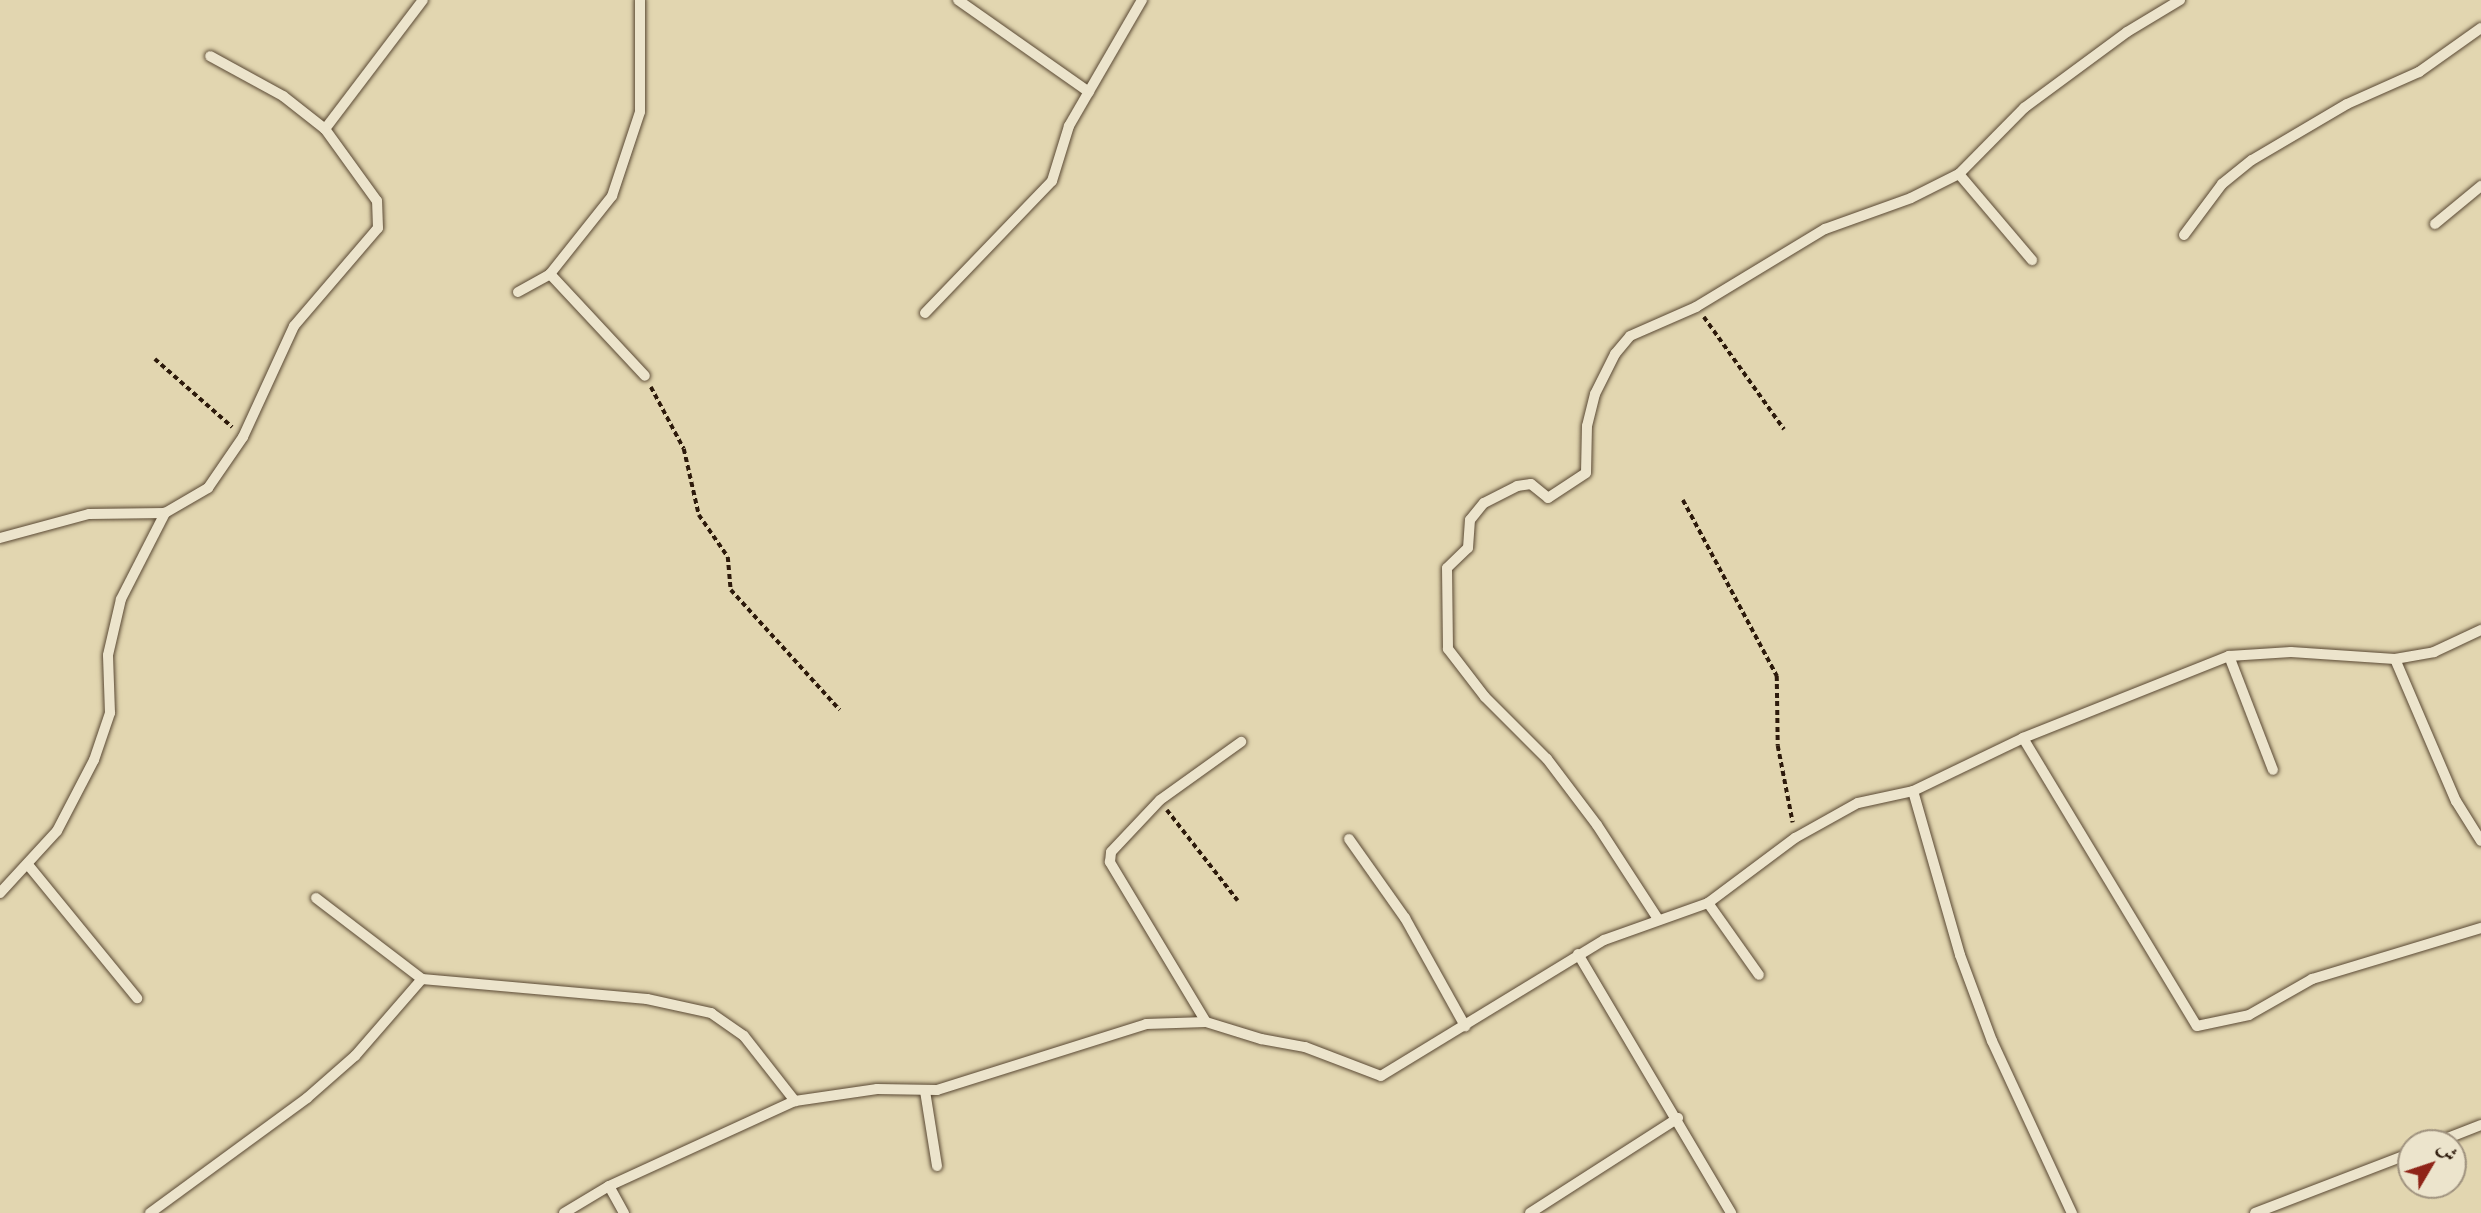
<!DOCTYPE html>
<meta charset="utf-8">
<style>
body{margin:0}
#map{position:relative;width:2481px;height:1213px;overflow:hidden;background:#e2d6b0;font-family:"IM FELL DW Pica",Amiri,serif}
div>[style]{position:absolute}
.path>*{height:3.5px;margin-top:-1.75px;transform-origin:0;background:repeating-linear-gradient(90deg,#2d1a0b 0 5px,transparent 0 8.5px)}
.roads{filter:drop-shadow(0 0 2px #5a4934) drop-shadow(0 0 2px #5a4934)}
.lane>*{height:10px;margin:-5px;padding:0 5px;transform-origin:5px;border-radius:5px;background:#ece4cc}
span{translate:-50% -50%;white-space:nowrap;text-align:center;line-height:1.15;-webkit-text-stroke:6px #ece4cc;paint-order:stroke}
.north{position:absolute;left:2397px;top:1129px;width:70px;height:70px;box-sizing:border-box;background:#ece4cc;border:2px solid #a0937f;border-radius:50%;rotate:51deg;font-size:19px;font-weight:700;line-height:28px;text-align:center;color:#2d1a0b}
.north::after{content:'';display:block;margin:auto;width:24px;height:32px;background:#8f2418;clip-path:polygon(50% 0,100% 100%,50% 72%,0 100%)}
</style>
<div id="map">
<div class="path">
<i style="left:1704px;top:317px;width:138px;rotate:54.5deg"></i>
<i style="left:155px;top:359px;width:103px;rotate:41.4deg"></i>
<i style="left:651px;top:387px;width:70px;rotate:62deg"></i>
<i style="left:684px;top:449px;width:68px;rotate:77.2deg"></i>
<i style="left:699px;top:515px;width:51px;rotate:55.4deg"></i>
<i style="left:728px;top:557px;width:33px;rotate:85deg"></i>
<i style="left:731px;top:590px;width:162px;rotate:47.8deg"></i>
<i style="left:1683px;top:500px;width:200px;rotate:61.9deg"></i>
<i style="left:1777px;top:676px;width:70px;rotate:89.2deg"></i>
<i style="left:1778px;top:746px;width:78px;rotate:79deg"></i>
<i style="left:1167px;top:810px;width:115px;rotate:52deg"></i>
</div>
<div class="roads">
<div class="lane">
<i style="left:958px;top:0;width:160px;rotate:35.1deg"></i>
<i style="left:325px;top:129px;width:162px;rotate:-52.8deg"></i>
<i style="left:1959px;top:174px;width:113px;rotate:49.7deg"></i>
<i style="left:2435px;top:224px;width:60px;rotate:-39.6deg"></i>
<i style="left:2184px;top:235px;width:64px;rotate:-53.3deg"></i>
<i style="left:2222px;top:184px;width:38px;rotate:-39deg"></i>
<i style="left:2252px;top:160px;width:110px;rotate:-30.5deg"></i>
<i style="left:2347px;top:104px;width:79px;rotate:-24deg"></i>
<i style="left:2419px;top:72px;width:76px;rotate:-35.4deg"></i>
<i style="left:550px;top:274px;width:139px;rotate:47deg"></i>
<i style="left:518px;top:292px;width:37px;rotate:-29deg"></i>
<i style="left:550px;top:274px;width:100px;rotate:-51.5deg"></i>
<i style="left:612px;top:196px;width:89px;rotate:-71.6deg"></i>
<i style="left:640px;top:112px;width:112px;rotate:-90deg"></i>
<i style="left:925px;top:313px;width:183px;rotate:-46.1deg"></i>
<i style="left:1052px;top:181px;width:58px;rotate:-72.8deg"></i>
<i style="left:1069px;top:126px;width:146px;rotate:-59.9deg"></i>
<i style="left:0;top:538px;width:92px;rotate:-15.1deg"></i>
<i style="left:89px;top:514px;width:76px;rotate:-0.8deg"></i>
<i style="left:165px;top:513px;width:50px;rotate:-30.2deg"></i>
<i style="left:208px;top:488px;width:62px;rotate:-55.5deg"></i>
<i style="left:243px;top:437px;width:122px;rotate:-65.3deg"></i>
<i style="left:294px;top:326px;width:129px;rotate:-49.4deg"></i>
<i style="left:378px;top:228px;width:27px;rotate:-92deg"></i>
<i style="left:377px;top:201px;width:89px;rotate:-125.8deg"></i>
<i style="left:325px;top:129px;width:53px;rotate:-141.8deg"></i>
<i style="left:283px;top:96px;width:83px;rotate:-151.3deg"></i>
<i style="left:2229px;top:656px;width:122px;rotate:68.9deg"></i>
<i style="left:2395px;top:659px;width:155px;rotate:66.8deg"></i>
<i style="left:2456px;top:801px;width:47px;rotate:58deg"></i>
<i style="left:2023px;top:738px;width:336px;rotate:58.9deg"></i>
<i style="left:2197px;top:1026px;width:53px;rotate:-11.9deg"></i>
<i style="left:2249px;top:1015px;width:73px;rotate:-29.7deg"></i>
<i style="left:2312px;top:979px;width:177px;rotate:-16.8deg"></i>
<i style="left:1913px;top:791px;width:171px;rotate:74deg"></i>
<i style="left:1960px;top:955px;width:92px;rotate:69.6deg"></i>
<i style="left:1992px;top:1041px;width:190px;rotate:65.1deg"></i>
<i style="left:1349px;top:839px;width:97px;rotate:54.7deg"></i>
<i style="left:1405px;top:918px;width:124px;rotate:60.9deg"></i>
<i style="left:29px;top:866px;width:171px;rotate:50.7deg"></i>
<i style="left:0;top:893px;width:84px;rotate:-47.4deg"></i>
<i style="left:57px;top:831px;width:80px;rotate:-62.5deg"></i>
<i style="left:94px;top:760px;width:50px;rotate:-71.2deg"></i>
<i style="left:110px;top:713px;width:58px;rotate:-92deg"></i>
<i style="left:108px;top:655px;width:57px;rotate:-76.9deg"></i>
<i style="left:121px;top:599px;width:97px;rotate:-62.9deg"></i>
<i style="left:316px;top:898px;width:133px;rotate:37.4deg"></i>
<i style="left:422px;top:979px;width:226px;rotate:5.1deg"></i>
<i style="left:647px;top:999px;width:66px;rotate:12.3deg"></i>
<i style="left:711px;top:1013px;width:40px;rotate:34.9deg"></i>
<i style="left:744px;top:1036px;width:83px;rotate:51.9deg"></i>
<i style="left:1708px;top:903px;width:88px;rotate:54.7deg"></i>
<i style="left:1658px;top:919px;width:112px;rotate:-123deg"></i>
<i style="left:1597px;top:825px;width:83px;rotate:-127.1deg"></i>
<i style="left:1547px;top:759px;width:88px;rotate:-135deg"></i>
<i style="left:1485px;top:697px;width:61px;rotate:-127.6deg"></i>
<i style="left:1448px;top:649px;width:81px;rotate:-90.7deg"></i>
<i style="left:1447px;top:568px;width:29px;rotate:-44deg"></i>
<i style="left:1468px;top:548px;width:28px;rotate:-86deg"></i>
<i style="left:1470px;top:520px;width:22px;rotate:-51deg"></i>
<i style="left:1484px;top:503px;width:37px;rotate:-27deg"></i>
<i style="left:1517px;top:486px;width:14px;rotate:-8deg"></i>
<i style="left:1531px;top:484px;width:22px;rotate:39deg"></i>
<i style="left:1548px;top:498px;width:45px;rotate:-33.3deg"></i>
<i style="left:1586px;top:473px;width:47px;rotate:-88.8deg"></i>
<i style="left:1587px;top:426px;width:33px;rotate:-76deg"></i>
<i style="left:1595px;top:394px;width:45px;rotate:-63.4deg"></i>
<i style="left:1615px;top:354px;width:23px;rotate:-50deg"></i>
<i style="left:1630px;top:336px;width:72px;rotate:-23.7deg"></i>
<i style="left:1696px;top:307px;width:151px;rotate:-31.2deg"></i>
<i style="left:1825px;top:229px;width:91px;rotate:-19.8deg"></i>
<i style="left:1911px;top:198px;width:54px;rotate:-26.6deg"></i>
<i style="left:1959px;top:174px;width:93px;rotate:-45.4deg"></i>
<i style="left:2024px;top:108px;width:128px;rotate:-36.4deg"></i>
<i style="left:2127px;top:32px;width:62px;rotate:-31.1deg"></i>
<i style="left:1578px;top:954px;width:301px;rotate:59.4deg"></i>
<i style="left:1206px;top:1022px;width:187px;rotate:-121deg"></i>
<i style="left:1110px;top:862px;width:10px;rotate:-84deg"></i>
<i style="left:1111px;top:852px;width:71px;rotate:-46.7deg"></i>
<i style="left:1160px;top:800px;width:100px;rotate:-35.6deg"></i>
<i style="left:925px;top:1091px;width:76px;rotate:80.9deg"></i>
<i style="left:2435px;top:1143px;width:49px;rotate:-21.4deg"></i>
<i style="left:609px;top:1186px;width:31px;rotate:61deg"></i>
<i style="left:150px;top:1213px;width:195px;rotate:-36.2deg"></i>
<i style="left:307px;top:1098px;width:64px;rotate:-41.2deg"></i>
<i style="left:355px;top:1056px;width:102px;rotate:-49deg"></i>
<i style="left:564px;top:1213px;width:52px;rotate:-31deg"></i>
<i style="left:609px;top:1186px;width:205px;rotate:-24.6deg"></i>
<i style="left:795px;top:1101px;width:83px;rotate:-8.3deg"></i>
<i style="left:877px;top:1089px;width:60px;rotate:1deg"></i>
<i style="left:937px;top:1090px;width:219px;rotate:-17.5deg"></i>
<i style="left:1146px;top:1024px;width:60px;rotate:-1.9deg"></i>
<i style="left:1206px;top:1022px;width:58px;rotate:17.2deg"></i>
<i style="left:1261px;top:1039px;width:45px;rotate:10.3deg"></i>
<i style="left:1305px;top:1047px;width:81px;rotate:20.9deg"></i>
<i style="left:1381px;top:1076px;width:261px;rotate:-31.4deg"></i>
<i style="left:1604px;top:940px;width:110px;rotate:-19.6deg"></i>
<i style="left:1708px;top:903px;width:109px;rotate:-36.8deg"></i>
<i style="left:1795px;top:838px;width:72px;rotate:-29.1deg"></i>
<i style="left:1858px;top:803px;width:56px;rotate:-12.3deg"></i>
<i style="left:1913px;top:791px;width:122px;rotate:-25.7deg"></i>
<i style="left:2023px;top:738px;width:222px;rotate:-21.7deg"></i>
<i style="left:2229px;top:656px;width:62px;rotate:-3.7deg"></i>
<i style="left:2291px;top:652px;width:104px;rotate:3.9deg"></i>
<i style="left:2395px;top:659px;width:40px;rotate:-10deg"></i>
<i style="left:2434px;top:652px;width:52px;rotate:-25.1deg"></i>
<i style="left:1530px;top:1213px;width:176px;rotate:-32.7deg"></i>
<i style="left:2255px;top:1213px;width:167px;rotate:-21deg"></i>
</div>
</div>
<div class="north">ش</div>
</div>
